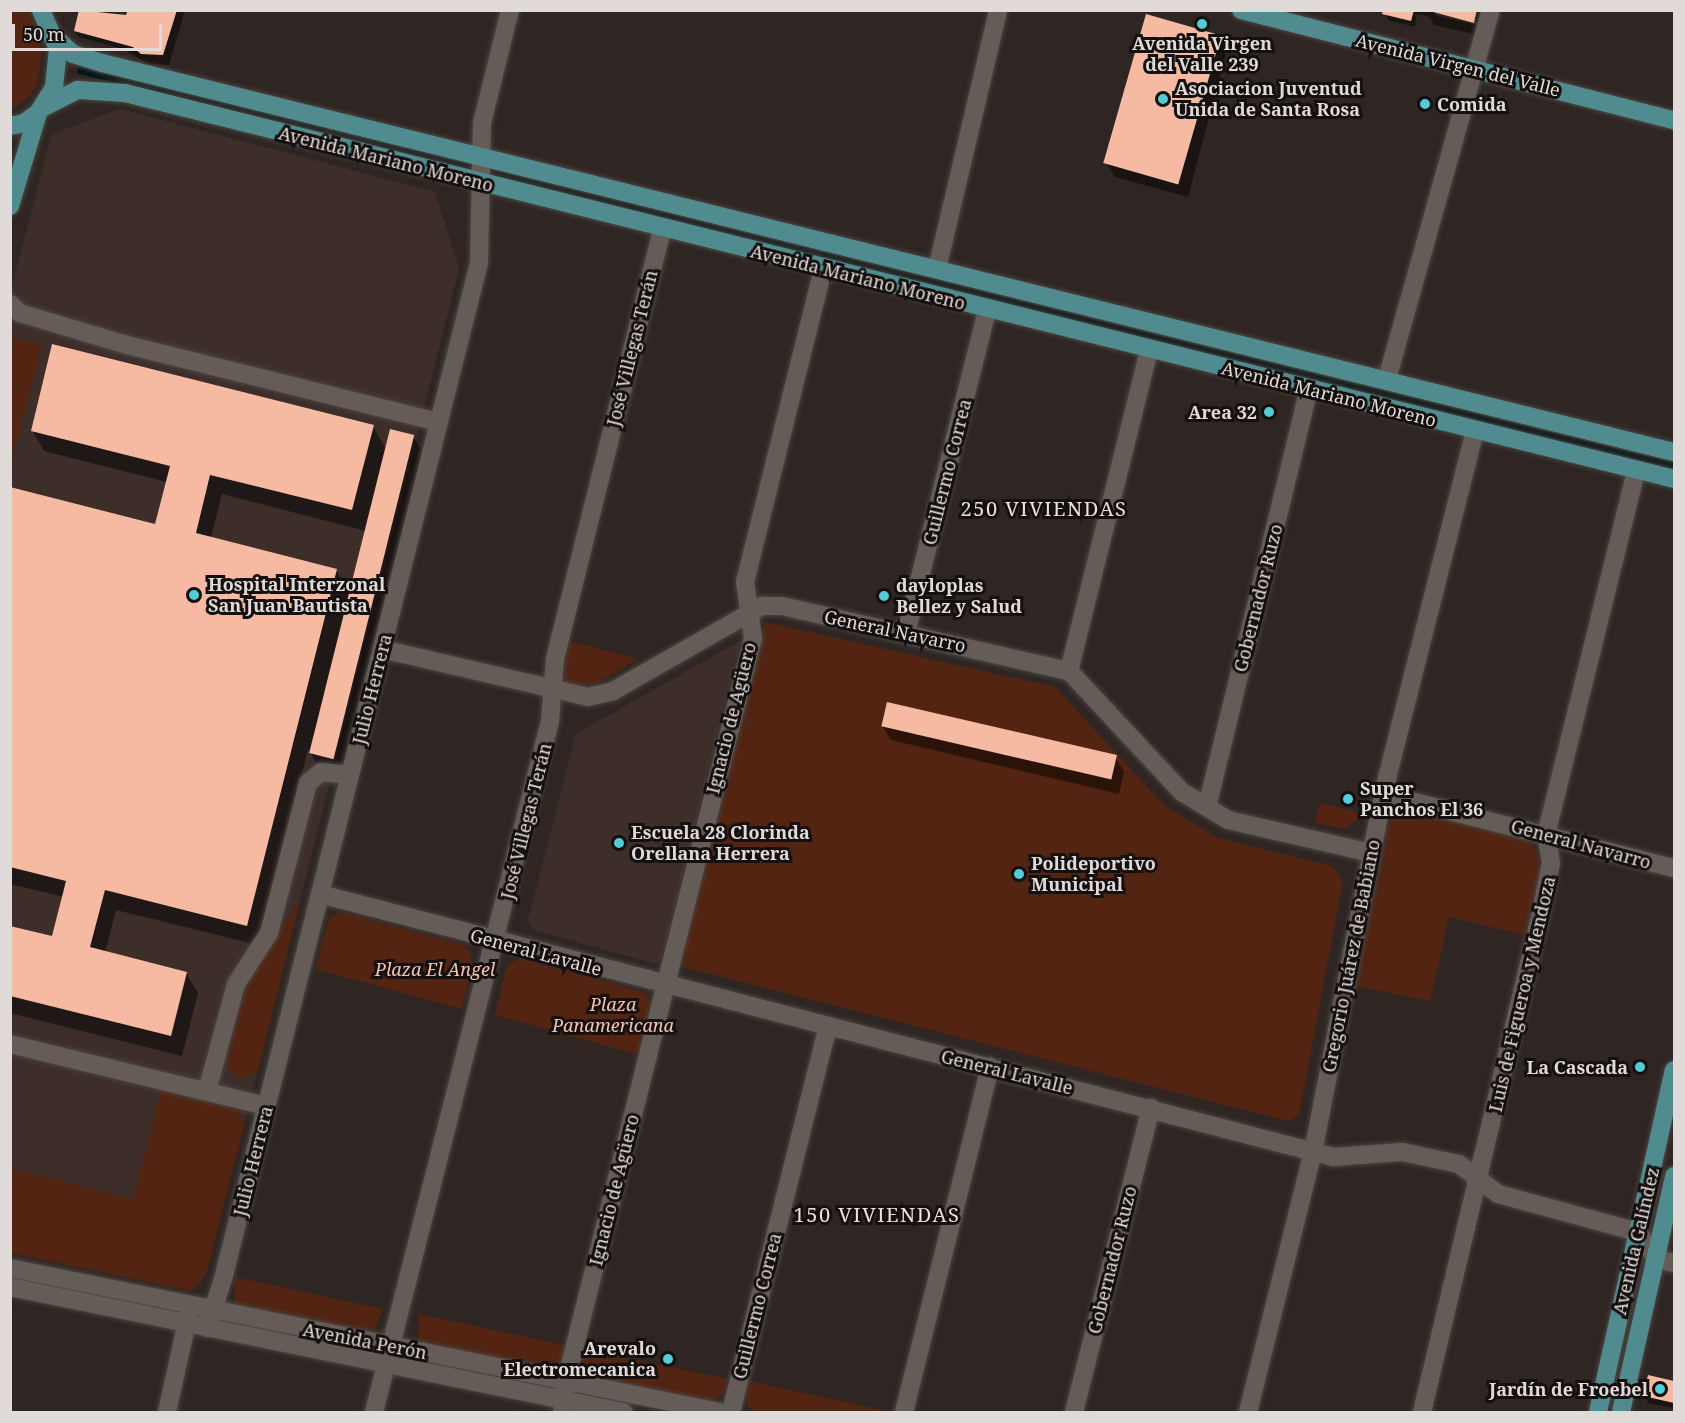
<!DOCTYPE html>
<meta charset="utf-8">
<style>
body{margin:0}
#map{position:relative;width:1685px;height:1423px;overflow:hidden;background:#2f2623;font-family:"Noto Serif",serif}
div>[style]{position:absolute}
.built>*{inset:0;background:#3d2e2a}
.green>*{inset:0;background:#522411}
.shadow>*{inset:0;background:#0007}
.stream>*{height:6px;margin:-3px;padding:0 3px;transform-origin:3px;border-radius:3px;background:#001416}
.building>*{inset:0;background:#f6b9a2;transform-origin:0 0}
.roads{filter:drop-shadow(0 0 2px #4b4441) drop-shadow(0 0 2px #4b4441)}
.minor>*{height:18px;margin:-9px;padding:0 9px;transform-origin:9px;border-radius:9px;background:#655b57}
.major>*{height:18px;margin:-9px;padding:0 9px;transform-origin:9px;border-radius:9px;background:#508c8f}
.dots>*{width:16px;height:16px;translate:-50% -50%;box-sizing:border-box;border:3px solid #14100f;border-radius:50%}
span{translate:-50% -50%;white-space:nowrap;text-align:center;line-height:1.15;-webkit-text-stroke:6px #14100f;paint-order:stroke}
.poi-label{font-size:18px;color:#e0dad8;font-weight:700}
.left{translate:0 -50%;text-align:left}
.right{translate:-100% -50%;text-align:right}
.street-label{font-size:18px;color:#e0dad8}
.park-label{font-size:18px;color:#f7c4b0;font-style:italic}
.neighbourhood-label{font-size:20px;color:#ede1dd;letter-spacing:1.5px}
.frame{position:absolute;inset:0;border:12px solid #e0dad8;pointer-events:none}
.scale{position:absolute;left:12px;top:24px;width:150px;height:27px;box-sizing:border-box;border:3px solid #e0dad8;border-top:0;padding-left:8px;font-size:18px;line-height:21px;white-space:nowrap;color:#e0dad8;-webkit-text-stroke:4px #14100f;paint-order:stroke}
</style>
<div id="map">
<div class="built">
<i style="clip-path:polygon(120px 109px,435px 192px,459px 268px,206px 1275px,191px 1291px,11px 1253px,11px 289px,52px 134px)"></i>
<i style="clip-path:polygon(740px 641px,662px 959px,655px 964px,534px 930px,528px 920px,576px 734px)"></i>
</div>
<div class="green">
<i style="clip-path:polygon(11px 10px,31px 13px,42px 55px,37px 85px,29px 97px,11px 109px)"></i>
<i style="clip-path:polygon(11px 337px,42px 345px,11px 464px,10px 337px)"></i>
<i style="clip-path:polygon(765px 622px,1055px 687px,1165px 806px,1218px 838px,1332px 866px,1343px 881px,1299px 1115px,1288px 1121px,684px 967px,678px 962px)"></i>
<i style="clip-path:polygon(570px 641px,638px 659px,598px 683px,570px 685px,563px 676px)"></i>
<i style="clip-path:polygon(1320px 803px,1359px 812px,1356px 821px,1344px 829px,1315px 823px)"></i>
<i style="clip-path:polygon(1408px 810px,1528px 840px,1537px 854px,1541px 874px,1525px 935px,1449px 917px,1430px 1001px,1355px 986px,1390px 820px)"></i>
<i style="clip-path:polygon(300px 902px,258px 1071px,240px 1079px,225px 1065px,250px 972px)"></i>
<i style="clip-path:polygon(340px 912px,461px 944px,469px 949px,473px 964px,462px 1009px,315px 969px,329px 918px)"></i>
<i style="clip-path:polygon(521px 958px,646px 993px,651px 1005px,639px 1055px,495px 1015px,505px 973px,509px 964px)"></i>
<i style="clip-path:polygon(161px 1091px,239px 1110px,244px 1126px,206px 1275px,191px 1291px,11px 1253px,11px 1168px,133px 1199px)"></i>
<i style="clip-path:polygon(235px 1277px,383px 1309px,374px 1330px,364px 1333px,243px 1309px,234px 1302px)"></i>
<i style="clip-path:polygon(419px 1314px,568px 1346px,558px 1367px,548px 1369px,427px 1345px,418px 1338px)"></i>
<i style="clip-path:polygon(584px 1349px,728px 1379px,725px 1392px,711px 1403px,593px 1380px,583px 1373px)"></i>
<i style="clip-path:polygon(748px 1381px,892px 1412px,757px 1412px,748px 1406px,745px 1394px)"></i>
</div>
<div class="shadow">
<i style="clip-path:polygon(80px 10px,104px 10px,127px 17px,129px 10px,185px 10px,169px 65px,148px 64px,123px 49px,79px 37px,75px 31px)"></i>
<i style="clip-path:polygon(evenodd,1385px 10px,1488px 10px,1482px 36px,1434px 25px,1430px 17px,1417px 14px,1415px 27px,1388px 20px,1385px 10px,1435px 12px,1482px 23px,1481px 26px,1435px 15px,1435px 12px)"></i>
<i style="clip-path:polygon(1220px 36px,1227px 50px,1188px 197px,1115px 177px,1107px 164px)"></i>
<i style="clip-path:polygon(evenodd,373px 426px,386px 450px,413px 436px,425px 456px,344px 779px,322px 773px,308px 749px,258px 945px,116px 910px,105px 953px,186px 973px,198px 993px,182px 1056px,10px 1013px,10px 927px,53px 938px,64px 897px,10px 884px,10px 489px,156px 525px,167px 482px,44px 451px,32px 430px,373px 426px,222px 494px,366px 531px,350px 594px,336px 570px,211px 538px,222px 494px)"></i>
<i style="clip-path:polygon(883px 727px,1116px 758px,1124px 772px,1119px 794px,891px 740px)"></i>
<i style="clip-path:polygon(1649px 1377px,1674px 1383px,1674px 1408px,1648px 1403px,1645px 1396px)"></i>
</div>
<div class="stream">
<i style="left:80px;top:71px;width:1642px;rotate:13.92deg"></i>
</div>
<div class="building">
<i style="clip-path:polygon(79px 10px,126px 15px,128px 10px,177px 10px,163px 55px,141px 54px,133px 47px,74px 31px)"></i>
<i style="clip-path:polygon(1383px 10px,1414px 10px,1411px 21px,1382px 14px)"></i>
<i style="clip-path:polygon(1426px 10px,1477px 10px,1474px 23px)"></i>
<i style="left:1146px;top:14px;width:78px;height:155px;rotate:16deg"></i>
<i style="clip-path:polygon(52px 344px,374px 425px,352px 510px,210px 475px,196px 533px,337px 569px,247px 926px,105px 890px,90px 947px,187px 972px,171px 1036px,10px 996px,10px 926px,52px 936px,66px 881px,10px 867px,10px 487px,155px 524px,170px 466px,31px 431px)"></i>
<i style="left:390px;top:429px;width:25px;height:334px;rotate:14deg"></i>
<i style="left:887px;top:702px;width:236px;height:25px;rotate:13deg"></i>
<i style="clip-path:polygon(1648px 1375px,1674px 1381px,1674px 1403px,1643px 1396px)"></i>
</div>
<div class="roads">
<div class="minor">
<i style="left:937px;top:269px;width:266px;rotate:-76.7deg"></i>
<i style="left:10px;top:304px;width:13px;rotate:42deg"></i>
<i style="left:20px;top:313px;width:112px;rotate:16.7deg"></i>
<i style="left:127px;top:345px;width:321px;rotate:13.9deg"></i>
<i style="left:1387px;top:379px;width:383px;rotate:-74.3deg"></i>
<i style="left:906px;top:633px;width:333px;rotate:-75.9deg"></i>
<i style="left:382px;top:649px;width:212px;rotate:13.1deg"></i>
<i style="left:588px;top:697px;width:26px;rotate:-13deg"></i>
<i style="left:613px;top:691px;width:172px;rotate:-29.7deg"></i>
<i style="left:762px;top:606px;width:20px"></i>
<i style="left:782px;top:606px;width:294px;rotate:12.8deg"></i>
<i style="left:1069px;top:671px;width:166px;rotate:47deg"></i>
<i style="left:1182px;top:792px;width:54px;rotate:31.3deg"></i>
<i style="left:1228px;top:820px;width:147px;rotate:13deg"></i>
<i style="left:1069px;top:671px;width:331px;rotate:-76deg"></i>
<i style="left:1383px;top:794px;width:300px;rotate:14.3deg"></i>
<i style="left:1207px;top:807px;width:430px;rotate:-76.3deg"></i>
<i style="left:320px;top:894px;width:1047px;rotate:14.55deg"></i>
<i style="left:1333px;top:1157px;width:69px;rotate:-4.1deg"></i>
<i style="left:1402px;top:1152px;width:58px;rotate:11.9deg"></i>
<i style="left:1459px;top:1164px;width:49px;rotate:37.6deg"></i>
<i style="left:1498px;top:1194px;width:145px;rotate:15.2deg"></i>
<i style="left:1638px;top:1232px;width:32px;rotate:56deg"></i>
<i style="left:1656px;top:1259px;width:18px;rotate:13deg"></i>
<i style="left:10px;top:1044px;width:264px;rotate:13.6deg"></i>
<i style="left:207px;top:1091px;width:111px;rotate:-74.8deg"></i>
<i style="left:236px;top:984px;width:61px;rotate:-57.1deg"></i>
<i style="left:269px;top:933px;width:155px;rotate:-75.4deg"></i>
<i style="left:308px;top:783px;width:17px;rotate:-40deg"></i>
<i style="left:321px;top:772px;width:29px;rotate:6deg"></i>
<i style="left:10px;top:1268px;width:724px;rotate:11.47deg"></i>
<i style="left:10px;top:1287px;width:626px;rotate:11.53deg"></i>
<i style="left:207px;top:1328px;width:52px;rotate:-71.9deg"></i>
<i style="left:223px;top:1279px;width:1048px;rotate:-75.86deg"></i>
<i style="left:479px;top:263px;width:140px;rotate:-88.8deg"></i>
<i style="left:482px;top:123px;width:116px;rotate:-76.1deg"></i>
<i style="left:167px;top:1412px;width:101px;rotate:-77.5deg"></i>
<i style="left:374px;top:1412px;width:713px;rotate:-75.71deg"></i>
<i style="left:550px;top:721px;width:62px;rotate:-85.4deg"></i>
<i style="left:555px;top:659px;width:445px;rotate:-76deg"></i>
<i style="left:562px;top:1412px;width:31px;rotate:-83deg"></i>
<i style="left:566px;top:1381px;width:766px;rotate:-75.87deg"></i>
<i style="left:753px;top:638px;width:57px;rotate:-98.1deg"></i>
<i style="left:745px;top:582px;width:324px;rotate:-76deg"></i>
<i style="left:731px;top:1412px;width:398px;rotate:-75.9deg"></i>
<i style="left:904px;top:1412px;width:356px;rotate:-76deg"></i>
<i style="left:1074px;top:1412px;width:314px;rotate:-75.8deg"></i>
<i style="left:1248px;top:1412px;width:268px;rotate:-76deg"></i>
<i style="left:1313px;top:1152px;width:365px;rotate:-78.9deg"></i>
<i style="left:1383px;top:794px;width:375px;rotate:-75.8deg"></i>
<i style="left:1422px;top:1412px;width:509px;rotate:-76.59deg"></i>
<i style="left:1540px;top:917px;width:55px;rotate:-78.5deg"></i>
<i style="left:1551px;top:863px;width:28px;rotate:-100deg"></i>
<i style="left:1546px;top:835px;width:376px;rotate:-76.1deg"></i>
</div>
<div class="major">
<i style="left:1241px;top:10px;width:447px;rotate:14.3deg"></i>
<i style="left:54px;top:37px;width:25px;rotate:42deg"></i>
<i style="left:73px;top:54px;width:30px;rotate:17deg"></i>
<i style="left:102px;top:63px;width:1619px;rotate:13.9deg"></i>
<i style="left:44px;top:107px;width:38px;rotate:-27deg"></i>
<i style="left:78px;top:90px;width:47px;rotate:3.7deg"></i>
<i style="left:125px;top:93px;width:1596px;rotate:13.99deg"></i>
<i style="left:10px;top:126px;width:14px;rotate:-12deg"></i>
<i style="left:24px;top:123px;width:17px;rotate:-36deg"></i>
<i style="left:38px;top:113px;width:31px;rotate:-58deg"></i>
<i style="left:54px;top:87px;width:38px;rotate:-84deg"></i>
<i style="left:58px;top:49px;width:43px;rotate:-113.6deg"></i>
<i style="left:10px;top:206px;width:97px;rotate:-73.2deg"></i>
<i style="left:1598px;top:1412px;width:350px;rotate:-77.5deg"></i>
<i style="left:1621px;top:1412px;width:242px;rotate:-77.3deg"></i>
</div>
</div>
<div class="dots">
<i style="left:1202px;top:24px;background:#52ccd6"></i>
<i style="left:1163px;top:99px;background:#52ccd6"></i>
<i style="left:1425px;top:104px;background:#52ccd6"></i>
<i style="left:1269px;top:412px;background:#52ccd6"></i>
<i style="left:194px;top:595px;background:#52ccd6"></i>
<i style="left:884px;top:596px;background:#52ccd6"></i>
<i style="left:1348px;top:799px;background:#52ccd6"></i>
<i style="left:619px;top:843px;background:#52ccd6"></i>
<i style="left:1019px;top:874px;background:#52ccd6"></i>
<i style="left:1640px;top:1067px;background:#52ccd6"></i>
<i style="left:668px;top:1359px;background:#52ccd6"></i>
<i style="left:1660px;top:1389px;background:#52ccd6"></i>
</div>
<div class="poi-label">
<span style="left:1202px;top:54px">Avenida Virgen<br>del Valle 239</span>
<span class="left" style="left:1175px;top:99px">Asociacion Juventud<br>Unida de Santa Rosa</span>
<span class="left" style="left:1437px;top:104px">Comida</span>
<span class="right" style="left:1257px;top:412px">Area 32</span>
<span class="left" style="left:208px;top:595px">Hospital Interzonal<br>San Juan Bautista</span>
<span class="left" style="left:896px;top:596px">dayloplas<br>Bellez y Salud</span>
<span class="left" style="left:1360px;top:799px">Super<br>Panchos El 36</span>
<span class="left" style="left:631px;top:843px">Escuela 28 Clorinda<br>Orellana Herrera</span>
<span class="left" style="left:1031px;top:874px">Polideportivo<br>Municipal</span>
<span class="right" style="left:1628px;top:1067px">La Cascada</span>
<span class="right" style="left:656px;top:1359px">Arevalo<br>Electromecanica</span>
<span class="right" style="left:1648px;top:1389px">Jardín de Froebel</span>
</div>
<div class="street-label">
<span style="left:1458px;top:65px;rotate:14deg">Avenida Virgen del Valle</span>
<span style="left:386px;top:159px;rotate:14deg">Avenida Mariano Moreno</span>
<span style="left:858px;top:277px;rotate:14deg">Avenida Mariano Moreno</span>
<span style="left:632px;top:348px;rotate:-76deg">José Villegas Terán</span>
<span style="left:1329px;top:394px;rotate:14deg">Avenida Mariano Moreno</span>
<span style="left:947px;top:472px;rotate:-76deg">Guillermo Correa</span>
<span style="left:1258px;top:598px;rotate:-76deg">Gobernador Ruzo</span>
<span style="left:895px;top:631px;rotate:12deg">General Navarro</span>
<span style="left:372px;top:689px;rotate:-76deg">Julio Herrera</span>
<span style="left:731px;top:718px;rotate:-76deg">Ignacio de Agüero</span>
<span style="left:526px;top:821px;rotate:-76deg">José Villegas Terán</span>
<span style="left:1581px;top:844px;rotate:15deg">General Navarro</span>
<span style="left:536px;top:952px;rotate:15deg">General Lavalle</span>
<span style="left:1351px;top:956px;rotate:-79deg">Gregorio Juárez de Babiano</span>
<span style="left:1522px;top:994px;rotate:-77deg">Luis de Figueroa y Mendoza</span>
<span style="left:1007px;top:1072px;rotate:14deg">General Lavalle</span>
<span style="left:253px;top:1161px;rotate:-76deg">Julio Herrera</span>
<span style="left:614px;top:1190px;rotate:-76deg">Ignacio de Agüero</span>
<span style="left:1636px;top:1241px;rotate:-77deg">Avenida Galíndez</span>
<span style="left:1112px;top:1260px;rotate:-76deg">Gobernador Ruzo</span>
<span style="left:757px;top:1306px;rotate:-76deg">Guillermo Correa</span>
<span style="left:365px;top:1341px;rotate:11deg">Avenida Perón</span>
</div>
<div class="park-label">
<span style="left:435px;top:969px">Plaza El Angel</span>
<span style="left:613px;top:1015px">Plaza<br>Panamericana</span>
</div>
<div class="neighbourhood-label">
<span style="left:1044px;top:508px">250 VIVIENDAS</span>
<span style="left:877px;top:1214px">150 VIVIENDAS</span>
</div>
<div class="frame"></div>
<div class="scale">50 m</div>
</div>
